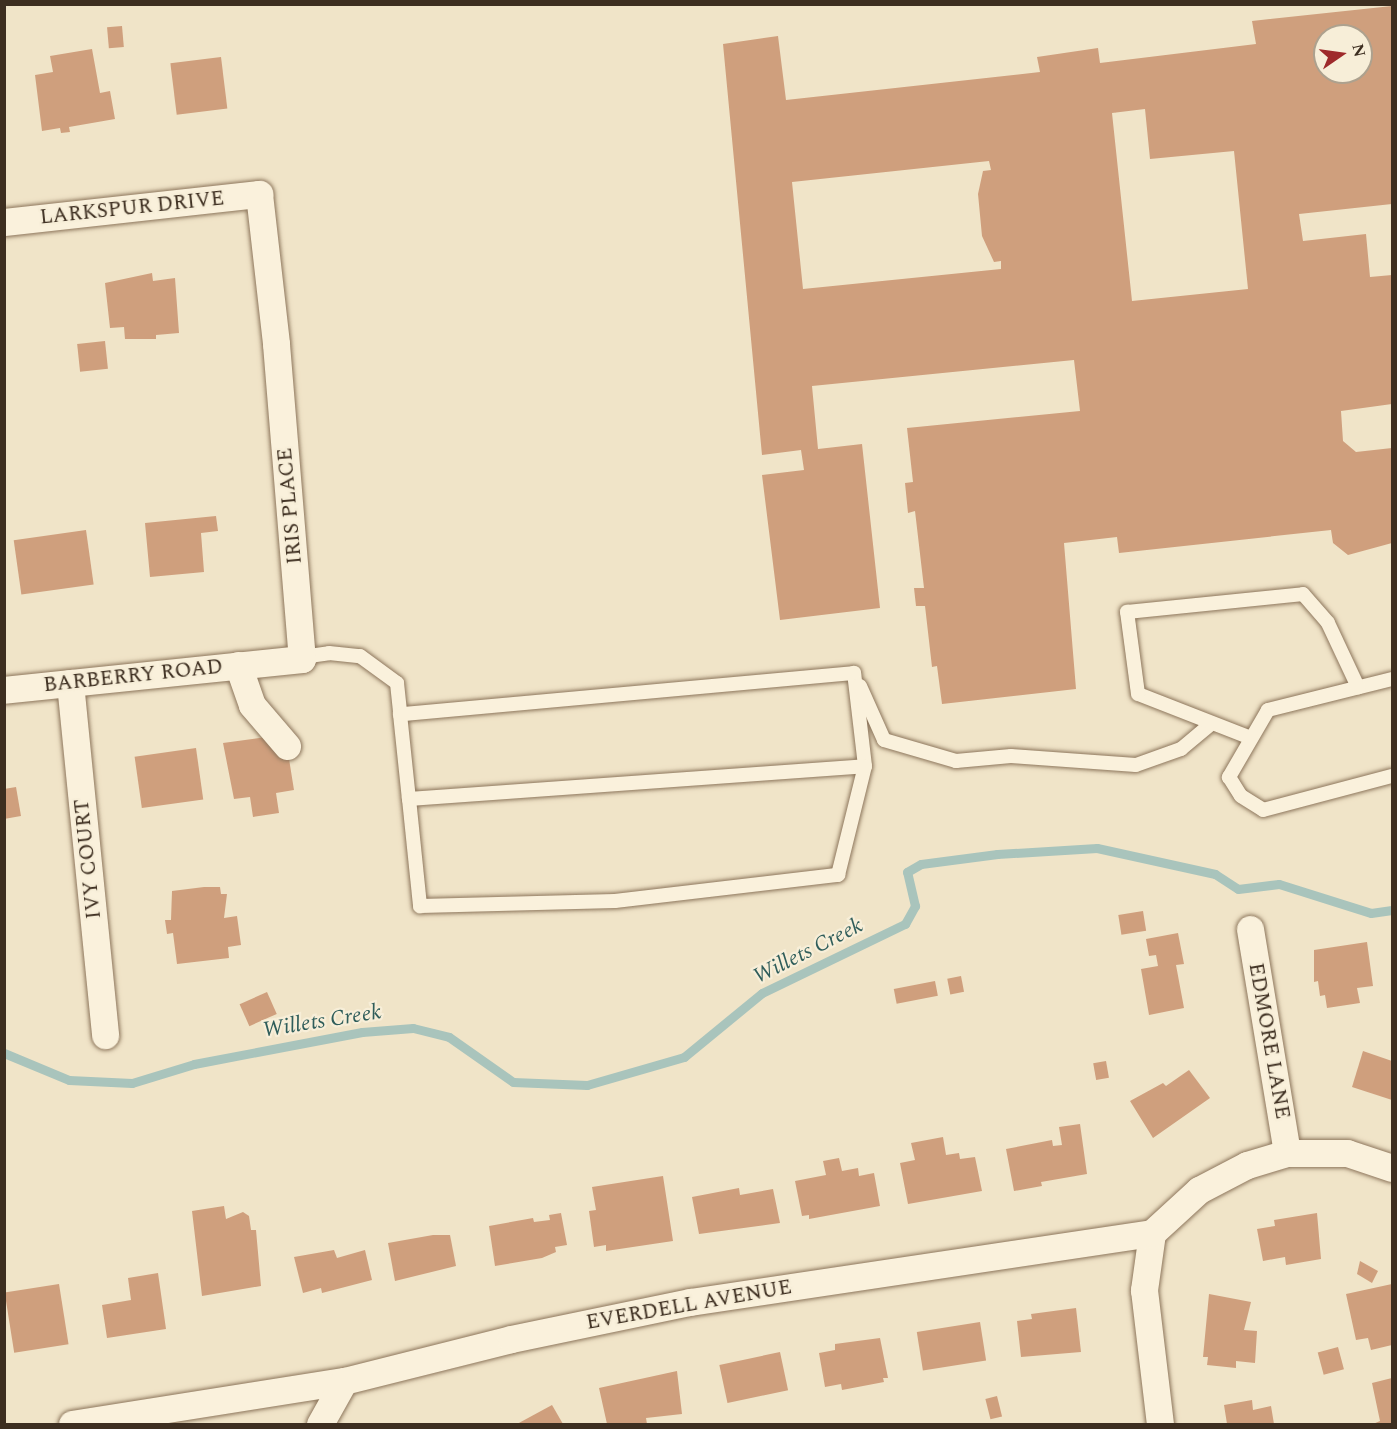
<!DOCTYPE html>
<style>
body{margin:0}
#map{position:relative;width:1397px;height:1429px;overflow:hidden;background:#f0e4c8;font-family:Spectral,serif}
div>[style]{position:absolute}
.stream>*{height:9px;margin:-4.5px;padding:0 4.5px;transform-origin:4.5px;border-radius:4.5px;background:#a9c4bc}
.building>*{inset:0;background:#cf9f7d;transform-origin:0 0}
.roads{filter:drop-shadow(0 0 2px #8d765c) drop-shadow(0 0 2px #8d765c)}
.service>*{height:14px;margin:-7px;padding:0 7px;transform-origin:7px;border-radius:7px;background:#faf1dc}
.minor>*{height:27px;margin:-13.5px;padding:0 13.5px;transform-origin:13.5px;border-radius:13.5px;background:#faf1dc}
span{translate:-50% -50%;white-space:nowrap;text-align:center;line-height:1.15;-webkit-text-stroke:4.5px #f7eed8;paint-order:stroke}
.street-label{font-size:21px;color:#3d2e20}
.water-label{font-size:22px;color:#2f5d5a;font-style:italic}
.frame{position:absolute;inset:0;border:6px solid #3d2e20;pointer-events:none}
.north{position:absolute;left:1313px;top:24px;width:60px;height:60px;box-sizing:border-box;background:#f7eed8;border:2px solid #ada18e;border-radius:50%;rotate:77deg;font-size:16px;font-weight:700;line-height:24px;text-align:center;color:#3d2e20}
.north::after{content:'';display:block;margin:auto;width:21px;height:27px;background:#9e2a2b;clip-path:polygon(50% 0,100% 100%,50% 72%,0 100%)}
</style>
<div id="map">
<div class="stream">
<i style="left:4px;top:1053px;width:70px;rotate:22.6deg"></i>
<i style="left:69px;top:1080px;width:63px;rotate:2.7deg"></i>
<i style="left:132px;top:1083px;width:65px;rotate:-17deg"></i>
<i style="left:194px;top:1064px;width:171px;rotate:-10.8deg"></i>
<i style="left:362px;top:1032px;width:51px;rotate:-4.5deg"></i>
<i style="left:413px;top:1028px;width:37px;rotate:14deg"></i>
<i style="left:449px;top:1037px;width:78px;rotate:35.1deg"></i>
<i style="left:513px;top:1082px;width:74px;rotate:2.3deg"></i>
<i style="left:587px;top:1085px;width:101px;rotate:-16.1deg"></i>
<i style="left:684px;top:1057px;width:101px;rotate:-39.4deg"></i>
<i style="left:762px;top:993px;width:159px;rotate:-25.8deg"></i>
<i style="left:905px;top:924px;width:21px;rotate:-61deg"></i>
<i style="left:915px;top:906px;width:35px;rotate:-103deg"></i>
<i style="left:907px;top:872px;width:16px;rotate:-30deg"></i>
<i style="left:921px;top:864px;width:77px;rotate:-7.5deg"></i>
<i style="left:997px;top:854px;width:100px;rotate:-3.4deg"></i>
<i style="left:1097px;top:848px;width:121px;rotate:12.4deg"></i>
<i style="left:1215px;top:874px;width:27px;rotate:33deg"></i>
<i style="left:1238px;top:889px;width:41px;rotate:-7deg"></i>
<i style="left:1279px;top:884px;width:96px;rotate:17.5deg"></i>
<i style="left:1371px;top:913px;width:21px;rotate:-8deg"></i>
</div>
<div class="building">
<i style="clip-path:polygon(evenodd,1392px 6px,1392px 204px,1299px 214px,1303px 241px,1366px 234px,1370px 277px,1392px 275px,1392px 404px,1341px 411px,1343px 441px,1356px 452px,1392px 448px,1392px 543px,1348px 555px,1333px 543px,1331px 530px,1119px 553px,1117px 537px,1064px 543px,1076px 689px,942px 704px,937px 666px,932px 667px,925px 606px,916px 606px,914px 588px,924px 588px,915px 511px,908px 513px,905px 483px,913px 482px,907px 428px,1080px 411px,1074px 360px,812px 386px,818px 449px,862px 444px,880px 608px,780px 620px,762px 475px,804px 470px,801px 450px,762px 455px,723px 44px,778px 36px,786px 100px,1040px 72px,1037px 57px,1098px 48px,1100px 63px,1256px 44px,1252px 21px,1392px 6px,1325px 36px,1361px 36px,1361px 72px,1325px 72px,1325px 36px,1392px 6px,1145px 109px,1150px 159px,1234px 151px,1248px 289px,1132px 301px,1112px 113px,1145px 109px,1392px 6px,989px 161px,991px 170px,983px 171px,978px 194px,982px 236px,994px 262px,1001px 261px,1001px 269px,803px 289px,792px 182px,989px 161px)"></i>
<i style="left:122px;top:26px;width:21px;height:15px;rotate:85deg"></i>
<i style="clip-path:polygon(92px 49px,100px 93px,110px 91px,115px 119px,69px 127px,70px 132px,61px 133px,60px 128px,42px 131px,35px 75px,53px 72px,50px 56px)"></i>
<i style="left:221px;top:57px;width:52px;height:51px;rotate:83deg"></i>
<i style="clip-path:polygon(152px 273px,153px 281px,175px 278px,179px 333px,156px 335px,156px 339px,125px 339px,124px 327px,110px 328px,105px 283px)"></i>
<i style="left:105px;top:341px;width:28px;height:28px;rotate:84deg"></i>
<i style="clip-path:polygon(216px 516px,218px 531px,201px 533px,204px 572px,150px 577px,145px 523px)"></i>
<i style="left:86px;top:530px;width:55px;height:73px;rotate:82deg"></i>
<i style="clip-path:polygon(273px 736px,286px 740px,294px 790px,276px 793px,279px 813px,253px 817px,250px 797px,234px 799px,223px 743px)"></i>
<i style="left:196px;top:748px;width:52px;height:62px;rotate:82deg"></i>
<i style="clip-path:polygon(16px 787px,21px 816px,4px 819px,4px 789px)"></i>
<i style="clip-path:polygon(204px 887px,220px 887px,221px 894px,227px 894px,224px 918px,237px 916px,241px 945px,228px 947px,229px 958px,177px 964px,173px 933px,167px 934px,165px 920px,171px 920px,172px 891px)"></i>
<i style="left:1143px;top:911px;width:20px;height:25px;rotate:81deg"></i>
<i style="clip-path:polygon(1178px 933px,1184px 964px,1176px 965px,1184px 1008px,1149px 1015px,1141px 969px,1158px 966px,1156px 955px,1149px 956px,1146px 939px)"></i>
<i style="clip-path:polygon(1367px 942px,1373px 986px,1357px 988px,1360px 1003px,1327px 1008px,1325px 995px,1320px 996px,1318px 981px,1314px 982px,1314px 950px)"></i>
<i style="left:961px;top:976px;width:16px;height:14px;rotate:79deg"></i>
<i style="left:935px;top:981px;width:15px;height:42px;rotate:79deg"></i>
<i style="left:267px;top:992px;width:24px;height:30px;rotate:66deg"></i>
<i style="clip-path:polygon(1363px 1051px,1392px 1061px,1392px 1100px,1352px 1087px)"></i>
<i style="left:1106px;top:1061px;width:17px;height:13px;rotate:80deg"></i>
<i style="clip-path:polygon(1189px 1070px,1210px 1098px,1153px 1138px,1130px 1101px,1163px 1083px,1166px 1086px)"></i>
<i style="clip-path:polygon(1080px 1124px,1087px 1174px,1041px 1182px,1042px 1186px,1014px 1191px,1006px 1149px,1052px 1140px,1053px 1146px,1062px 1145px,1059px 1127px)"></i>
<i style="clip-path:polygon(943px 1137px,946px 1155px,959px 1153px,960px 1159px,975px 1157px,982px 1191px,908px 1204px,900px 1163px,915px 1160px,911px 1143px)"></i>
<i style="clip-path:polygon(839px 1158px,842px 1171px,858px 1168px,859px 1176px,874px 1173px,880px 1206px,809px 1219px,809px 1215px,802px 1216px,795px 1181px,826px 1175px,823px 1161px)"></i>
<i style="clip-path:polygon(663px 1176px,673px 1241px,606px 1251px,606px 1245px,594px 1247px,589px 1211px,596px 1210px,592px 1187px)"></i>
<i style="clip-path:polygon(739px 1188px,740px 1195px,773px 1189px,780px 1223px,699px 1234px,692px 1197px)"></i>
<i style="clip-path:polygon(224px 1206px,226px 1219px,243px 1212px,249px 1216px,251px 1230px,256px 1230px,261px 1286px,202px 1296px,192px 1211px)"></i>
<i style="clip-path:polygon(561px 1213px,567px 1245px,555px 1247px,556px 1252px,542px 1258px,495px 1266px,489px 1226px,533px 1218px,534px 1222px,550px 1220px,549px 1215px)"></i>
<i style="clip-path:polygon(1317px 1213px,1321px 1259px,1286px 1265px,1285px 1257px,1263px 1261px,1257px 1229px,1275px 1226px,1274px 1220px)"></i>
<i style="clip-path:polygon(433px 1235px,450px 1235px,456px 1266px,395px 1281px,388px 1243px)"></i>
<i style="clip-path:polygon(334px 1250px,337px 1258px,365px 1250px,372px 1280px,322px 1293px,321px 1288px,303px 1293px,294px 1257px)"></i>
<i style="clip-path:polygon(1360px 1261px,1378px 1271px,1372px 1283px,1357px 1274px)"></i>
<i style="clip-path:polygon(158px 1273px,166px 1329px,107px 1338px,102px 1305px,131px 1300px,128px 1278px)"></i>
<i style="left:59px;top:1284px;width:61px;height:55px;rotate:81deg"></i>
<i style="clip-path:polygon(1392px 1284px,1392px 1345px,1371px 1350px,1368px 1338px,1356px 1340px,1346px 1294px)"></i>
<i style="clip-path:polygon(1209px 1294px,1251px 1302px,1244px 1330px,1257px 1331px,1255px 1363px,1236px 1361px,1236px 1368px,1207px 1365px,1208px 1357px,1203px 1357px)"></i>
<i style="clip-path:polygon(1076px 1308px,1081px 1352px,1021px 1357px,1017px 1321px,1032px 1319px,1031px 1314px)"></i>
<i style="left:980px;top:1322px;width:39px;height:64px;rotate:81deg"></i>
<i style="clip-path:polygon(880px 1338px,888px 1378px,883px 1378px,884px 1382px,842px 1390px,841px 1384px,825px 1387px,819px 1353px,835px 1350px,835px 1344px)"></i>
<i style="left:1338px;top:1347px;width:23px;height:21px;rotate:75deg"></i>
<i style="left:780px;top:1352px;width:39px;height:62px;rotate:78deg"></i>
<i style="clip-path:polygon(677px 1371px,682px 1414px,646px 1418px,647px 1424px,607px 1424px,599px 1388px)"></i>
<i style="clip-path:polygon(1392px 1378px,1392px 1424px,1373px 1424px,1380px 1421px,1372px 1383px)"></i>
<i style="left:997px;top:1396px;width:21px;height:12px;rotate:76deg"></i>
<i style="clip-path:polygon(1252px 1400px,1253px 1410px,1271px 1406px,1274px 1424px,1227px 1424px,1224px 1405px)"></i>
<i style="clip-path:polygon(552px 1405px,563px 1424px,517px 1424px)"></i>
</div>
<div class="roads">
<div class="service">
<i style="left:302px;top:657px;width:27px;rotate:-8deg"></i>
<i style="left:329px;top:653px;width:31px;rotate:6deg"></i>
<i style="left:360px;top:656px;width:46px;rotate:36.1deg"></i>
<i style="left:397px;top:683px;width:31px;rotate:84deg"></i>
<i style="left:400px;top:714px;width:85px;rotate:84deg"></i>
<i style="left:409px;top:799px;width:108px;rotate:84.1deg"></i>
<i style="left:420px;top:906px;width:195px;rotate:-1.5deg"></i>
<i style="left:615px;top:901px;width:225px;rotate:-6.7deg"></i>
<i style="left:838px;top:875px;width:112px;rotate:-76.1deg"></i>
<i style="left:865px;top:766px;width:94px;rotate:-96.7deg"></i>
<i style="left:854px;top:673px;width:456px;rotate:174.8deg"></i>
<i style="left:1392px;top:679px;width:128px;rotate:166deg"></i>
<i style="left:1268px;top:710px;width:78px;rotate:120.2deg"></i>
<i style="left:1229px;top:777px;width:22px;rotate:58deg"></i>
<i style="left:1241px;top:796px;width:26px;rotate:32deg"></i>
<i style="left:1263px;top:810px;width:133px;rotate:-14.8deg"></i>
<i style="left:860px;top:686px;width:59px;rotate:66deg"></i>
<i style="left:884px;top:740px;width:75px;rotate:16.3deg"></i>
<i style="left:956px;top:761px;width:55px;rotate:-5.2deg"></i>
<i style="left:1011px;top:756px;width:125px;rotate:4.1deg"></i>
<i style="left:1136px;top:765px;width:48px;rotate:-19.6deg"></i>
<i style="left:1181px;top:749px;width:40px;rotate:-40deg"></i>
<i style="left:1251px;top:738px;width:121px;rotate:-158.7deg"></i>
<i style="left:1138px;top:694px;width:83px;rotate:-97.6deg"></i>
<i style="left:1127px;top:612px;width:177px;rotate:-5.8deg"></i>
<i style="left:1303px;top:594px;width:38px;rotate:49deg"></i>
<i style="left:1328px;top:623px;width:71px;rotate:64.9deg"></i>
<i style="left:409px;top:799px;width:457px;rotate:-4.1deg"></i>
</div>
<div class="minor">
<i style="left:4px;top:222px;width:257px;rotate:-6.3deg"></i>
<i style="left:259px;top:194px;width:151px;rotate:83.5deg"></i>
<i style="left:276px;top:344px;width:316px;rotate:85.3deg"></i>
<i style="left:302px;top:659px;width:300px;rotate:174.1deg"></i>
<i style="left:238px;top:665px;width:42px;rotate:70.7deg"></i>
<i style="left:252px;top:705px;width:54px;rotate:49.5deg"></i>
<i style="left:70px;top:683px;width:354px;rotate:84.3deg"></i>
<i style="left:1250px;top:929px;width:227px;rotate:80.6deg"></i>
<i style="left:1152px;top:1233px;width:58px;rotate:98deg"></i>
<i style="left:1144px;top:1290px;width:135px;rotate:83.2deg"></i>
<i style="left:72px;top:1424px;width:275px;rotate:-9deg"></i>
<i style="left:344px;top:1381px;width:172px;rotate:-14.1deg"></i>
<i style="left:511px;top:1339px;width:183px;rotate:-11.7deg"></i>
<i style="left:690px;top:1302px;width:467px;rotate:-8.5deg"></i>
<i style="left:1152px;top:1233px;width:64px;rotate:-42.5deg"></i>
<i style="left:1199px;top:1190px;width:54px;rotate:-27.5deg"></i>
<i style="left:1247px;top:1165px;width:42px;rotate:-16.7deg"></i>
<i style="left:1287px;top:1153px;width:60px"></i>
<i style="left:1347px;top:1153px;width:47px;rotate:18.4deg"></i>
<i style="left:320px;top:1424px;width:49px;rotate:-60.8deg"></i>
</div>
</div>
<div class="street-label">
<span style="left:132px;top:208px;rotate:-6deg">LARKSPUR DRIVE</span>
<span style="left:290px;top:506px;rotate:-95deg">IRIS PLACE</span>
<span style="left:133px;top:676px;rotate:-6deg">BARBERRY ROAD</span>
<span style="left:88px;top:859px;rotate:-96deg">IVY COURT</span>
<span style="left:1269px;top:1041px;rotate:80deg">EDMORE LANE</span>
<span style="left:689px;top:1305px;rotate:-10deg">EVERDELL AVENUE</span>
</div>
<div class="water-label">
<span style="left:808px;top:951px;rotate:-27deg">Willets Creek</span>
<span style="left:322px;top:1021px;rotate:-9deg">Willets Creek</span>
</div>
<div class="frame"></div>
<div class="north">N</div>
</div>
